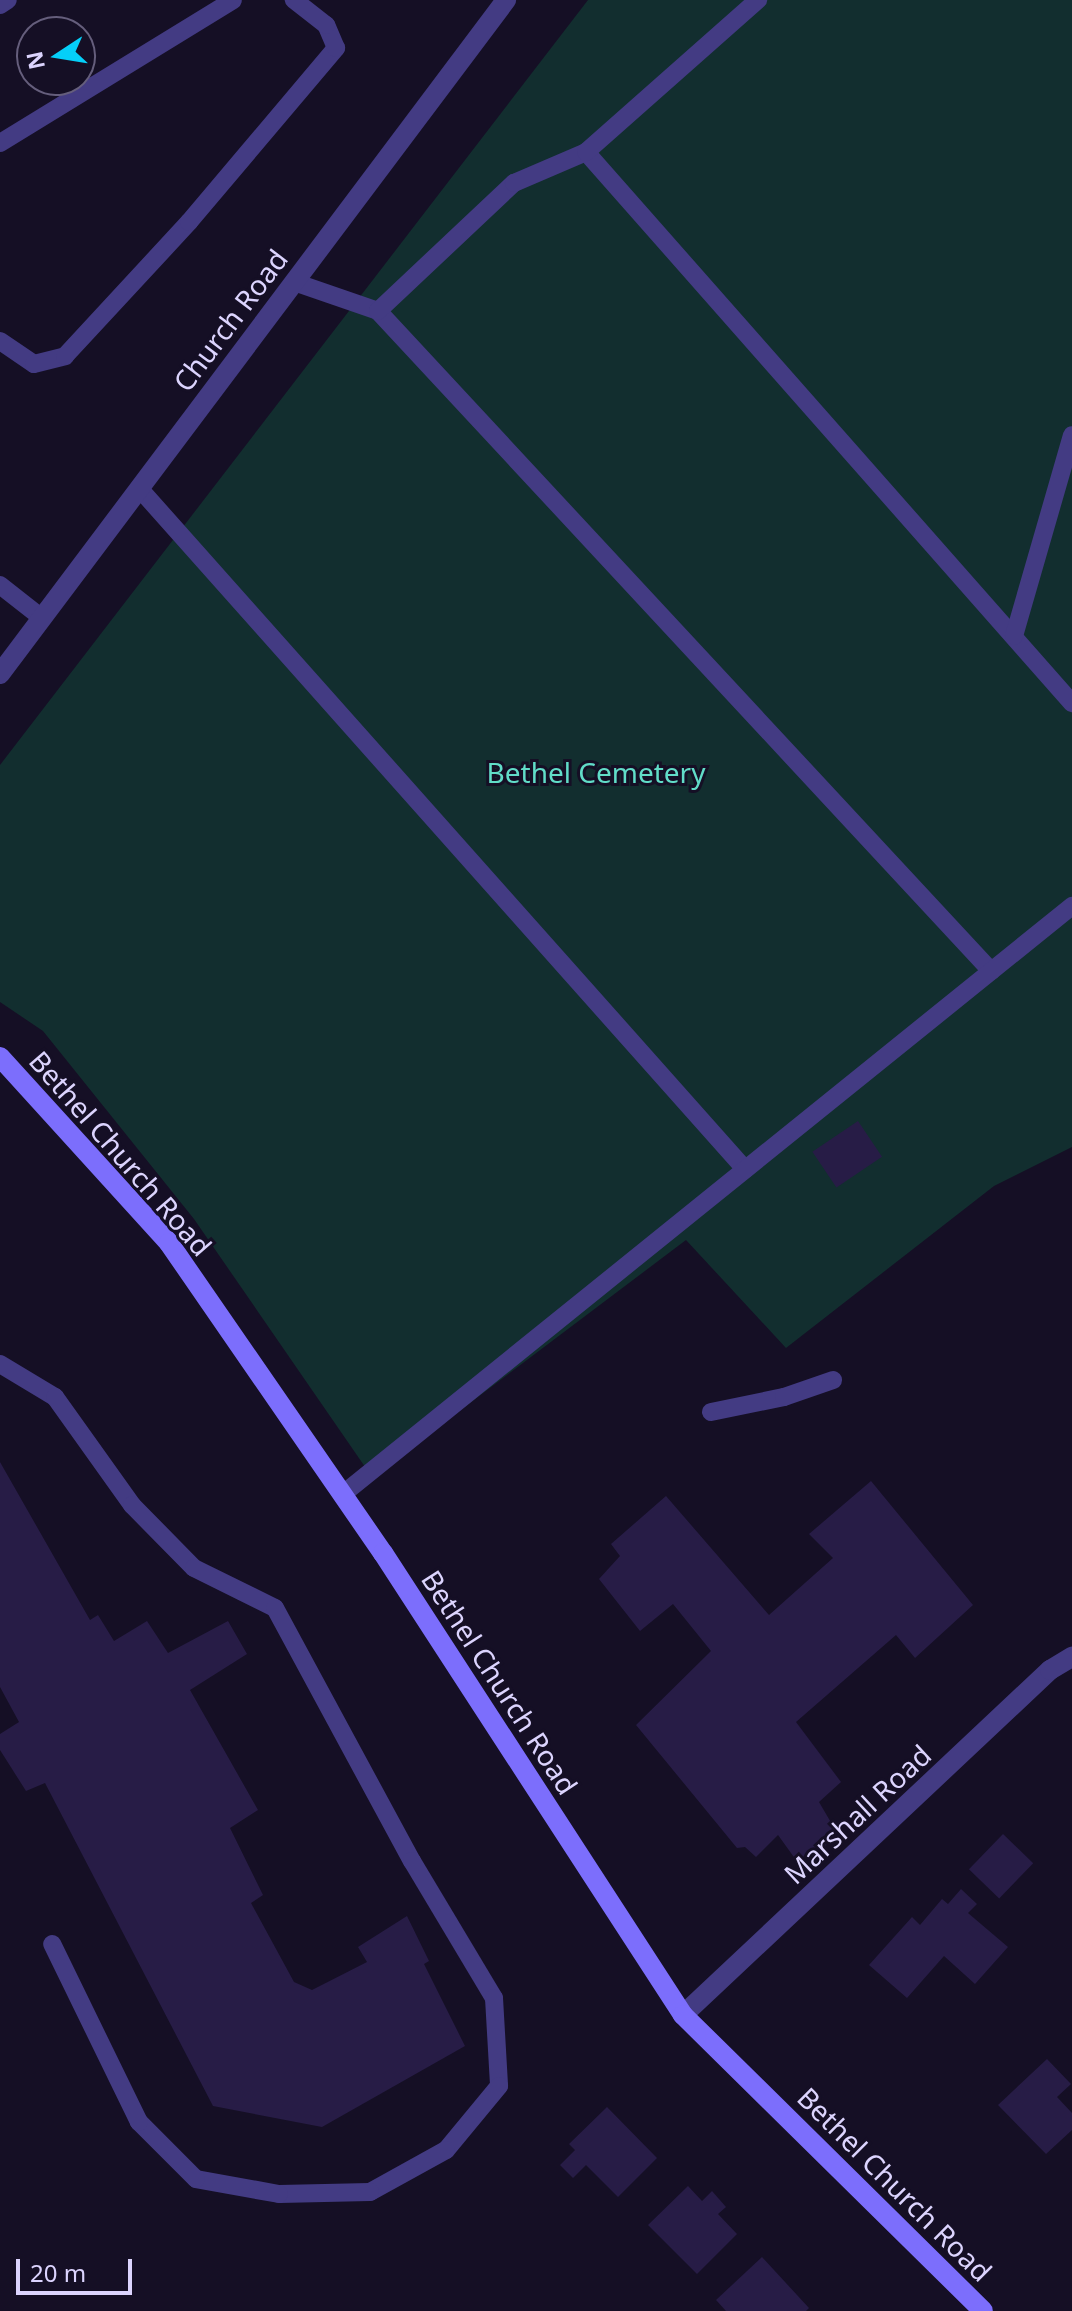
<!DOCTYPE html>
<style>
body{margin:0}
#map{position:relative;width:1072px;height:2311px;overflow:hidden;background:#150f25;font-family:"Noto Sans",sans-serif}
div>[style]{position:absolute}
.green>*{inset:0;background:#122e2f}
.building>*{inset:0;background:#271c46;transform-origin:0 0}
.lane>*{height:18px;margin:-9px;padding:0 9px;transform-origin:9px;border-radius:9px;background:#433b83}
.street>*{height:20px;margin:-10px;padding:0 10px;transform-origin:10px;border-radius:10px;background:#433b83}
.secondary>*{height:20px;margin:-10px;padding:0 10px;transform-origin:10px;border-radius:10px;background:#7c6efc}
span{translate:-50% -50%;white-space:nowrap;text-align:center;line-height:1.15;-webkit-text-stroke:6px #150f25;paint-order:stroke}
.street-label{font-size:28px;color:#dcd4fe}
.park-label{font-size:28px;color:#61ddc8}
.north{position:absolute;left:16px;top:16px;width:80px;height:80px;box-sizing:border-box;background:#150f25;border:2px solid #655e7c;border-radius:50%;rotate:258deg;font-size:22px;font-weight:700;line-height:32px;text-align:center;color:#dcd4fe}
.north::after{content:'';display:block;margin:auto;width:28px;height:36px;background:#05cff9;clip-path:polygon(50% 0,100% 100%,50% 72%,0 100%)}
.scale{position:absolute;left:16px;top:2259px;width:116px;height:36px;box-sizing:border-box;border:4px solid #dcd4fe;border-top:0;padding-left:10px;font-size:24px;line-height:28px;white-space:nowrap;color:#dcd4fe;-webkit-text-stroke:6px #150f25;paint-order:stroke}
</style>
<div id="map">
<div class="green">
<i style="clip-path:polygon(588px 0,1072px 0,1072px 1147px,994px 1186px,786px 1348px,686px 1240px,372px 1477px,194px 1219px,43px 1031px,0 1002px,0 765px)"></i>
</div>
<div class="building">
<i style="left:858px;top:1121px;width:43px;height:55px;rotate:56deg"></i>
<i style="clip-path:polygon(0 1462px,90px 1620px,98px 1615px,114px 1641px,147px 1621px,168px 1653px,228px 1621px,247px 1654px,190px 1690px,258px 1810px,230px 1828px,263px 1895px,251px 1903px,294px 1982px,312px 1990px,367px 1962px,358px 1947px,407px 1916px,429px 1961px,424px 1964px,465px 2046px,322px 2127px,213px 2106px,45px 1783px,26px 1791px,0 1750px,0 1734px,19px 1722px,0 1687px)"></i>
<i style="clip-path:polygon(871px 1481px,973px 1605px,915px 1658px,896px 1635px,796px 1722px,841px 1782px,819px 1802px,836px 1831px,823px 1849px,796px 1860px,778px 1835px,756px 1857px,745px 1847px,737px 1848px,636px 1725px,711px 1651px,673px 1604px,640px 1631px,599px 1579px,620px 1556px,611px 1544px,666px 1496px,769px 1615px,833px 1558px,809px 1534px)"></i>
<i style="left:1003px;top:1834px;width:42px;height:49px;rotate:44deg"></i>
<i style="clip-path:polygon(961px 1889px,977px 1904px,968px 1913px,1008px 1947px,975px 1984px,944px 1956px,907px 1998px,869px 1965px,912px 1917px,920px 1925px,942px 1899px,948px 1904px)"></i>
<i style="clip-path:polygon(1047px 2059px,1071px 2084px,1057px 2097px,1072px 2113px,1072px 2130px,1046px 2154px,998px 2105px)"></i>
<i style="clip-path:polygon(607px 2107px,657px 2158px,618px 2197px,586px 2165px,573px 2178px,560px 2165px,575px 2150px,569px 2144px)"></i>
<i style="clip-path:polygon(688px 2186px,702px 2201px,712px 2191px,726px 2207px,718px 2214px,737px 2234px,697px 2274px,648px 2225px)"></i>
<i style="clip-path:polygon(762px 2257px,809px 2308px,806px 2311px,726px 2311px,716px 2300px)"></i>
</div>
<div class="lane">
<i style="left:0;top:5px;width:9px;rotate:-32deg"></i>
<i style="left:0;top:143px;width:273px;rotate:-31.5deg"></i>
<i style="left:586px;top:152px;width:735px;rotate:48.59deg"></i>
<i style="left:294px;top:282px;width:89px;rotate:19deg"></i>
<i style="left:378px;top:311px;width:901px;rotate:47.11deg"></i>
<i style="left:378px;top:311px;width:187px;rotate:-43.3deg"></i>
<i style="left:514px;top:183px;width:78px;rotate:-23.3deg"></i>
<i style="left:586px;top:152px;width:230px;rotate:-41.5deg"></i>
<i style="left:0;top:341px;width:41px;rotate:34.1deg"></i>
<i style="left:34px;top:364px;width:32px;rotate:-14deg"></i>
<i style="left:65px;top:356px;width:183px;rotate:-47.2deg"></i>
<i style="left:189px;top:222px;width:228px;rotate:-49.8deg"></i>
<i style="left:336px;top:48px;width:25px;rotate:-113deg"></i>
<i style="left:326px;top:25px;width:41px;rotate:-142deg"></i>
<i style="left:139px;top:488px;width:912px;rotate:48.34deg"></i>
<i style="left:0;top:585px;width:53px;rotate:38.2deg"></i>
<i style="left:1014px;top:636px;width:209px;rotate:-73.9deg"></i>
<i style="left:0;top:1364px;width:64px;rotate:31deg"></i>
<i style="left:55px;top:1397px;width:133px;rotate:54.5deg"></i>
<i style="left:132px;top:1505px;width:88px;rotate:45.5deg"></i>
<i style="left:194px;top:1568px;width:90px;rotate:26.3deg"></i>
<i style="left:275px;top:1608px;width:288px;rotate:61.6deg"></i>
<i style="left:412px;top:1861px;width:160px;rotate:59.1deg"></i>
<i style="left:494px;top:1998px;width:88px;rotate:86.7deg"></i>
<i style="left:499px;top:2086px;width:83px;rotate:129.6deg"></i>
<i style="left:446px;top:2150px;width:87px;rotate:151.1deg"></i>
<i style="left:370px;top:2192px;width:91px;rotate:178.7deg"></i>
<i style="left:279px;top:2194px;width:84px;rotate:-169.8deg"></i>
<i style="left:196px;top:2179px;width:81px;rotate:-135deg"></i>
<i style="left:139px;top:2122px;width:198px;rotate:-116deg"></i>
<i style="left:711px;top:1412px;width:75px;rotate:-11.6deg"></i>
<i style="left:784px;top:1397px;width:52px;rotate:-19.1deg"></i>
<i style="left:343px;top:1494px;width:937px;rotate:-38.89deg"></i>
</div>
<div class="street">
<i style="left:0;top:674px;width:843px;rotate:-53.1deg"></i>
<i style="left:683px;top:2015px;width:504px;rotate:-43.23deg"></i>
<i style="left:1050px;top:1670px;width:26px;rotate:-31deg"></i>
</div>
<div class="secondary">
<i style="left:0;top:1057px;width:251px;rotate:47.7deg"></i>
<i style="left:169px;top:1243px;width:377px;rotate:55.4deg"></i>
<i style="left:383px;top:1553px;width:551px;rotate:57deg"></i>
<i style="left:683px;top:2015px;width:421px;rotate:44.6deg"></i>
</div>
<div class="street-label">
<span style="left:230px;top:320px;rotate:-53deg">Church Road</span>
<span style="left:121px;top:1153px;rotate:49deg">Bethel Church Road</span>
<span style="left:500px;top:1682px;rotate:57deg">Bethel Church Road</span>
<span style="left:857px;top:1814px;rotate:-43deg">Marshall Road</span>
<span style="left:895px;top:2184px;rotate:45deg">Bethel Church Road</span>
</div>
<div class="park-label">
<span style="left:596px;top:772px">Bethel Cemetery</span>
</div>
<div class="north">N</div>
<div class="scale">20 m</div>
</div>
